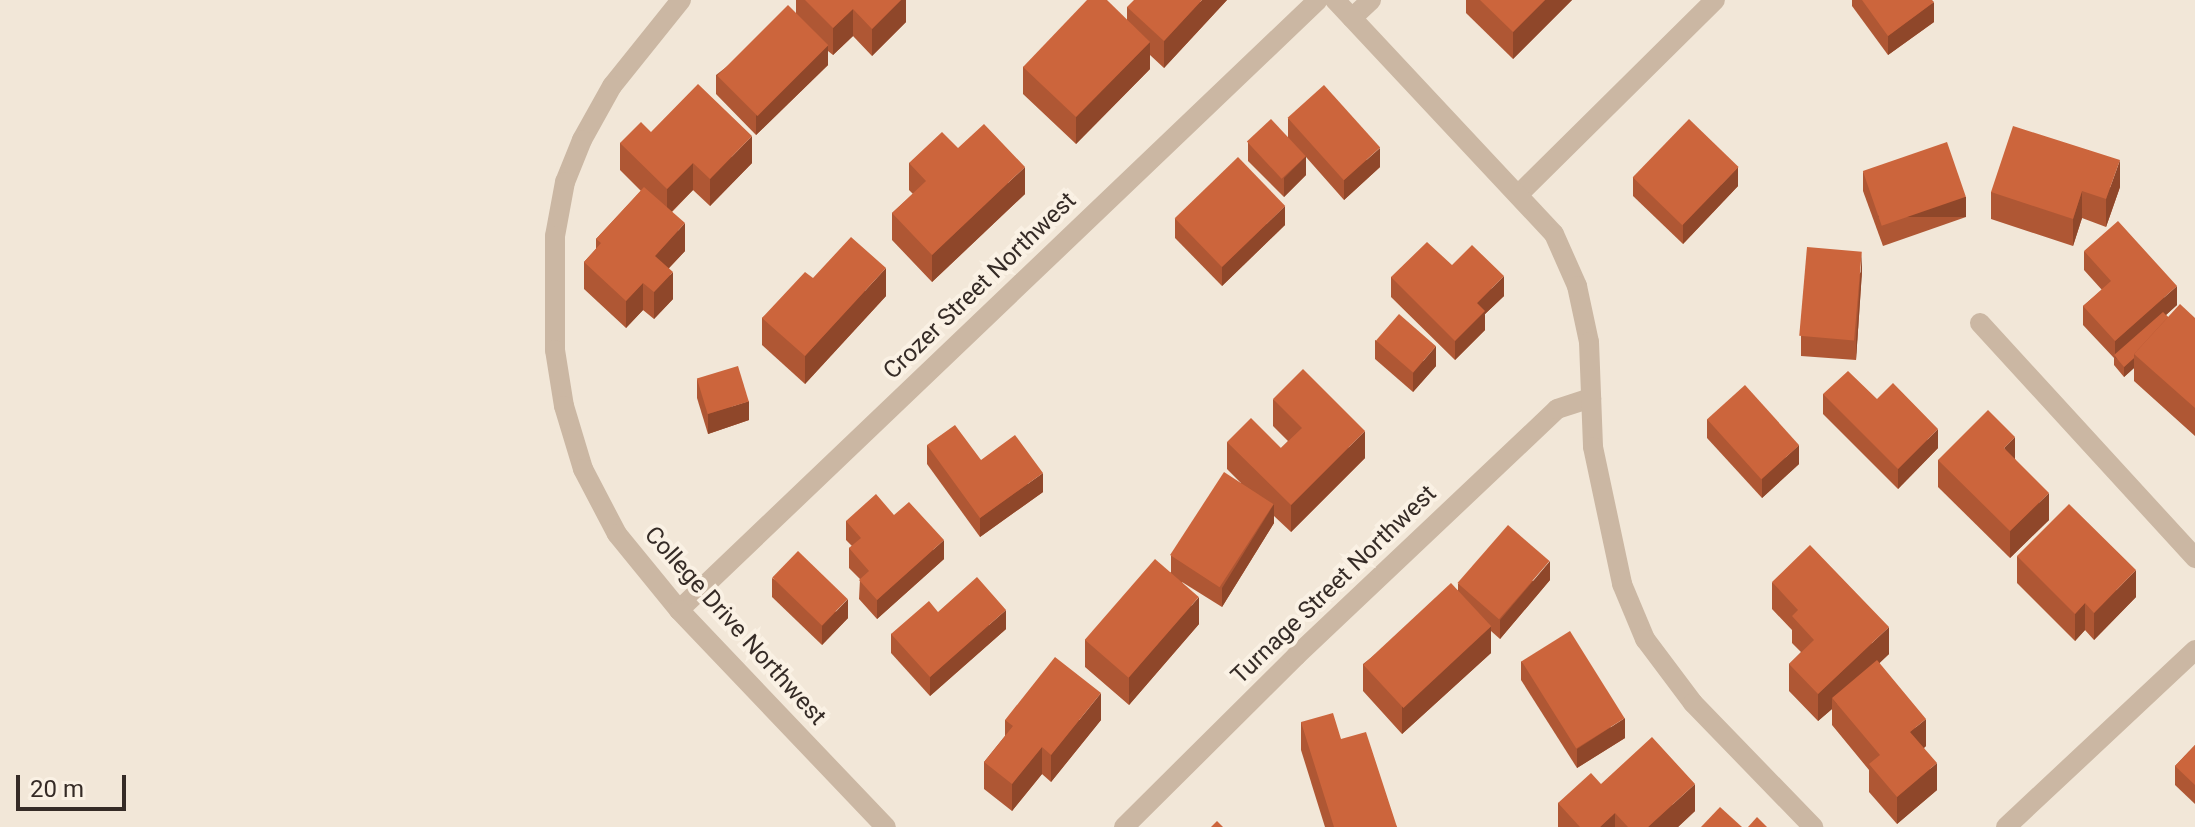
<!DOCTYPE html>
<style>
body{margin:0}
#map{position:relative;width:2195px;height:827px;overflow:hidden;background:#f2e7d8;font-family:Roboto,sans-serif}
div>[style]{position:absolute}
.minor>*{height:20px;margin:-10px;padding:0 10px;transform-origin:10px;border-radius:10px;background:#cbb7a3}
.tertiary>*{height:20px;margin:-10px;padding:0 10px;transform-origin:10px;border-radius:10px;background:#cbb7a3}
.wall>*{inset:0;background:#af5734}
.shaded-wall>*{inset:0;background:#8f472a;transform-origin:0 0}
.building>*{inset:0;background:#cc653c;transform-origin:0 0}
span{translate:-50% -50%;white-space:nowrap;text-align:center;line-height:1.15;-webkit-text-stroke:8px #faf1e4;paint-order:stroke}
.street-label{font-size:24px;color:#352b26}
.scale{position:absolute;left:16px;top:775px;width:110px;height:36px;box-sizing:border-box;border:4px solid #352b26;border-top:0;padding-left:10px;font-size:24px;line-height:28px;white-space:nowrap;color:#352b26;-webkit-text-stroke:6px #faf1e4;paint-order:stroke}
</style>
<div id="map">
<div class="minor">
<i style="left:1352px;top:18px;width:26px;rotate:-43deg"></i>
<i style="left:1518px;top:195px;width:277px;rotate:-44.7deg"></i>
<i style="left:1980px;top:323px;width:319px;rotate:47.5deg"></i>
<i style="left:679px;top:610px;width:883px;rotate:-43.67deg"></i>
<i style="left:1124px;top:827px;width:243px;rotate:-44.8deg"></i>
<i style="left:1296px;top:656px;width:359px;rotate:-43.4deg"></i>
<i style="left:1557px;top:409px;width:36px;rotate:-18deg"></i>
<i style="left:2006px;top:827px;width:259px;rotate:-43.1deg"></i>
</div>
<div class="tertiary">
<i style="left:681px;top:0;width:110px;rotate:128.7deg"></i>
<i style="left:612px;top:86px;width:62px;rotate:119.1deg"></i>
<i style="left:582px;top:140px;width:45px;rotate:112deg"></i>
<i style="left:565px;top:182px;width:55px;rotate:100.5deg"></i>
<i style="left:555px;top:236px;width:114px;rotate:90deg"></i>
<i style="left:555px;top:350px;width:57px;rotate:80.9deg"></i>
<i style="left:564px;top:406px;width:66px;rotate:73.2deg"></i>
<i style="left:583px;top:469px;width:73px;rotate:62.4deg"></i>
<i style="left:617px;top:534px;width:98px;rotate:50.8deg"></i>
<i style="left:679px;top:610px;width:300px;rotate:46.4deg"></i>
<i style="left:1335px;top:0;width:320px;rotate:46.9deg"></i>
<i style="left:1554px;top:234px;width:57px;rotate:66.1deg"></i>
<i style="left:1577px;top:286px;width:57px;rotate:77.9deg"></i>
<i style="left:1589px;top:342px;width:105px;rotate:87.8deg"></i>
<i style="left:1593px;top:447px;width:140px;rotate:78deg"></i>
<i style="left:1622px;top:584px;width:60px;rotate:67.3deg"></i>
<i style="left:1645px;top:639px;width:80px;rotate:53.1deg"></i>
<i style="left:1693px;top:703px;width:173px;rotate:45.9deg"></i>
</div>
<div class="wall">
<i style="clip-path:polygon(796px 0,906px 0,906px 22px,872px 56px,853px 36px,833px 55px,828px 51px,828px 65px,756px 135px,716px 94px,716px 75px,796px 13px)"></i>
<i style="clip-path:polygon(1227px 0,1164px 68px,1150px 55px,1150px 69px,1076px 144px,1023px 94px,1023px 67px,1127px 20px,1127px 7px)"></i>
<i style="clip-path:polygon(1466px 0,1572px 0,1513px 59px,1466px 13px)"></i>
<i style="clip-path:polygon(1852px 0,1932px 0,1934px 22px,1888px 55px,1852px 6px)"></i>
<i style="clip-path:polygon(1288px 118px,1380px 167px,1344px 200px,1306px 157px,1306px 175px,1284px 197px,1248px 161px,1248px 142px,1288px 137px)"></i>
<i style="clip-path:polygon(651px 132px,752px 163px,710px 206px,693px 190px,672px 212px,685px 251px,669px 268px,673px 299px,654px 319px,643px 310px,626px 328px,584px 289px,584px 262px,596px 249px,596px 239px,641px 191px,620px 170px,620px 143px)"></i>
<i style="clip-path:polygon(958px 148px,1025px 194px,932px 282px,892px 240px,892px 213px,913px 194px,909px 190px,909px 163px)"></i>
<i style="clip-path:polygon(1863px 172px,1966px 217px,1883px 246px,1863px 191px)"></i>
<i style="clip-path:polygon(1633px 177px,1738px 186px,1683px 244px,1633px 196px)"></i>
<i style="clip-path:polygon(2120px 187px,2106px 227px,2082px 218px,2073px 246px,1991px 219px,1991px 192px)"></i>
<i style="clip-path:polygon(1175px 219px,1285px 225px,1222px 286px,1175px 238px)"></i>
<i style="clip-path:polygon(2084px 251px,2177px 305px,2166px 315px,2168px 317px,2195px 318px,2195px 436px,2134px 381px,2134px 368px,2124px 377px,2114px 365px,2114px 358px,2083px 325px,2083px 306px,2102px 290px,2084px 270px)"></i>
<i style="clip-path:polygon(1452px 265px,1504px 296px,1485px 314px,1485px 330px,1455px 360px,1391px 297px,1391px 277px)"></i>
<i style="clip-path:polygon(1862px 271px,1856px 360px,1801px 356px,1801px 336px)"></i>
<i style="clip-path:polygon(813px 278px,886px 296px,805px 384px,762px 345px,762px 318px)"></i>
<i style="clip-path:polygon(1375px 340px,1436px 366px,1413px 392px,1375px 359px)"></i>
<i style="clip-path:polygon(697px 379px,749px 420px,708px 434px,697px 398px)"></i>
<i style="clip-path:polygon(1823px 394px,1877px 399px,1938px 448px,1898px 489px,1823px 414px)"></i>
<i style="clip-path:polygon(1273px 399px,1365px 458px,1291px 532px,1274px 516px,1274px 523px,1222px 607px,1182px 582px,1199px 624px,1129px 705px,1085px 667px,1085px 640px,1171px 572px,1171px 556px,1241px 483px,1227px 469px,1227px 442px,1281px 448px,1288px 441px,1273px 426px)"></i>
<i style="clip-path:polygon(1707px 419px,1799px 464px,1762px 498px,1707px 438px)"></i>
<i style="clip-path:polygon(927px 445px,981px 460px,1043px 492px,980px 537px,927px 464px)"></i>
<i style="clip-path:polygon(2015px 459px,2049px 520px,2010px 558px,1938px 487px,1938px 460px)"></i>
<i style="clip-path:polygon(894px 515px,944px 559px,877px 619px,859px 599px,860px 579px,849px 568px,849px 548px,852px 546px,846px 540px,846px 521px)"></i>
<i style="clip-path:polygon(2017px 556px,2136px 597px,2094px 640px,2085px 630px,2075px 641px,2017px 583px)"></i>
<i style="clip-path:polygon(772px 578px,848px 618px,822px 645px,772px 597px)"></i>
<i style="clip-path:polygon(1550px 580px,1500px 639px,1491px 631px,1491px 653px,1402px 734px,1363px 691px,1363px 664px,1458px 590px,1458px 584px)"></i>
<i style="clip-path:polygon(1772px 582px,1889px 654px,1879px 663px,1926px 746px,1924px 748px,1937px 790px,1897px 824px,1869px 792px,1869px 770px,1832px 725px,1832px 709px,1818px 721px,1789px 691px,1789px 664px,1801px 652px,1792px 643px,1792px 630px,1772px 609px)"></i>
<i style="clip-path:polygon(938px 612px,1006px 629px,930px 696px,891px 653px,891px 634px)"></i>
<i style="clip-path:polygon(1521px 661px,1625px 738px,1577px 768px,1521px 680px)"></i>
<i style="clip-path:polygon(1005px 720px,1101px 720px,1051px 782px,1042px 774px,1012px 811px,984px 789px,984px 762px,1005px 736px)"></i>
<i style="clip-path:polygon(1301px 722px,1341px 739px,1397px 827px,1325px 827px,1301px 750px)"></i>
<i style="clip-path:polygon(2195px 745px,2195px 804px,2175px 785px,2175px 766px)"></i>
<i style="clip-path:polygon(1601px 784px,1695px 811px,1678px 827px,1558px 827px,1558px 803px)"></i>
</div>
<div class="shaded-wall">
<i style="clip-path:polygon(901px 0,906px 0,906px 22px,872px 56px,872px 29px)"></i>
<i style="clip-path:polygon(1202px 0,1227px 0,1164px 68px,1164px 41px)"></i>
<i style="clip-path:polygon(1545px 0,1572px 0,1513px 59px,1513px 32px)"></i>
<i style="clip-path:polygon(1934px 2px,1934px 22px,1888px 55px,1888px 36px)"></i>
<i style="clip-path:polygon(853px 9px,853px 36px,833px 55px,833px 28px)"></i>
<i style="clip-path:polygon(1150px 42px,1150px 69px,1076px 144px,1076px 117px)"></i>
<i style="clip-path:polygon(828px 45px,828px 65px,756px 135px,756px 116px)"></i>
<i style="clip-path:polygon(752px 136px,752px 163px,710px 206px,710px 179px)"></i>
<i style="clip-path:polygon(1380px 148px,1380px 167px,1344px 200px,1344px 180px)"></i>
<i style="clip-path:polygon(1306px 156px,1306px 175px,1284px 197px,1284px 178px)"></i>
<i style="clip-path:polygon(2120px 160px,2120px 187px,2106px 227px,2106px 199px)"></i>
<i style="clip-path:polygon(693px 163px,693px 190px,667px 216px,667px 189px)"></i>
<i style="clip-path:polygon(1025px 167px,1025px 194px,932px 282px,932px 255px)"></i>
<i style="clip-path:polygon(1738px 167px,1738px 186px,1683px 244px,1683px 224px)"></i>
<i style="clip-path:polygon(2082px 191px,2082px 218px,2073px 246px,2073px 219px)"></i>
<i style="left:1966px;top:197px;width:20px;height:88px;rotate:90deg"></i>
<i style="clip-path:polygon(1285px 206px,1285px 225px,1222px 286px,1222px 267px)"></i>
<i style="clip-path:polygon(685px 223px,685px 251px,655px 283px,655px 256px)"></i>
<i style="clip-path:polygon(1862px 252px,1862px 271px,1856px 360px,1856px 340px)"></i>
<i style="clip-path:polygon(886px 268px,886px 296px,805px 384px,805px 356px)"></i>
<i style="clip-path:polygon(673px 272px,673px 299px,654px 319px,654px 292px)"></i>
<i style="clip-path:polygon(1504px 276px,1504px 296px,1485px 314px,1485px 330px,1455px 360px,1455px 341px,1477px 303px)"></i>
<i style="clip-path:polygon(643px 283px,643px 310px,626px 328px,626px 301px)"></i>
<i style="clip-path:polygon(2177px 286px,2177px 305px,2117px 359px,2115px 357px,2115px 341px)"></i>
<i style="clip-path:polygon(1436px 346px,1436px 366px,1413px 392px,1413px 373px)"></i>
<i style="clip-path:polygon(2134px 358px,2134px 368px,2124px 377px,2124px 367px)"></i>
<i style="clip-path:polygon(749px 401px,749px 420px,708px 434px,708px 414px)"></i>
<i style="clip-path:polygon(1938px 429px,1938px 448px,1898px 489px,1898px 469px)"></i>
<i style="clip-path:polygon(1365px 431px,1365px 458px,1291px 532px,1291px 505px)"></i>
<i style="clip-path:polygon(2015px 437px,2015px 464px,2004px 448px)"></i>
<i style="clip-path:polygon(1799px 445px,1799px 464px,1762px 498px,1762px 479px)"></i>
<i style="clip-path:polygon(1043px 473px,1043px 492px,980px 537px,980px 518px)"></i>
<i style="clip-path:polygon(2049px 493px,2049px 520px,2010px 558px,2010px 531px)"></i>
<i style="clip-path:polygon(1274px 504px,1274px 523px,1222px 607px,1222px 588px)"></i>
<i style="clip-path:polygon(944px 540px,944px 559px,877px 619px,877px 600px)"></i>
<i style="clip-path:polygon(1550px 561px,1550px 580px,1500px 639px,1500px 620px)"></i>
<i style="clip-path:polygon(2136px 570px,2136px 597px,2094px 640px,2094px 613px)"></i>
<i style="clip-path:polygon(1199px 597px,1199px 624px,1129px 705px,1129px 677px)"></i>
<i style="clip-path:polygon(848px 599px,848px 618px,822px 645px,822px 626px)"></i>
<i style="clip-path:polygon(2085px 603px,2085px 630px,2075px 641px,2075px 614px)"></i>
<i style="clip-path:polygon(1006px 610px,1006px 629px,930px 696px,930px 677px)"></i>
<i style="clip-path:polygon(1491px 626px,1491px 653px,1402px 734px,1402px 707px)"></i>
<i style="clip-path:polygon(1889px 627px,1889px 654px,1837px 704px,1832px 698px,1832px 709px,1818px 721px,1818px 694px)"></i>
<i style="clip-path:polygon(1101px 693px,1101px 720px,1051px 782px,1051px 755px)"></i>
<i style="clip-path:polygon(1625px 718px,1625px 738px,1577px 768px,1577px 749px)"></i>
<i style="clip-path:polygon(1926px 719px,1926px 746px,1910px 759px,1910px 732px)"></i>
<i style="clip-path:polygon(1042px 747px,1042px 774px,1012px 811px,1012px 784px)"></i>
<i style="clip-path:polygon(1937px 763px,1937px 790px,1897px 824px,1897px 797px)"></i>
<i style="clip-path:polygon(1695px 784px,1695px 811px,1678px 827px,1648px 827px)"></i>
<i style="clip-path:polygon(1615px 813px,1615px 827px,1600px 827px)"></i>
</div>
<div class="building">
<i style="clip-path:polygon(805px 0,901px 0,872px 29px,853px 9px,833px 28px)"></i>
<i style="clip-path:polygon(1087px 0,1107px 0,1150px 42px,1076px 117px,1023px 67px)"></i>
<i style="clip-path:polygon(1134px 0,1202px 0,1164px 41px,1127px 7px)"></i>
<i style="clip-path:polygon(1480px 0,1545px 0,1513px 32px)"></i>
<i style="clip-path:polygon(1862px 0,1932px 0,1934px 2px,1888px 36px)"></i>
<i style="left:788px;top:5px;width:57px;height:100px;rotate:45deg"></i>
<i style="clip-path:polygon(698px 84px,752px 136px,710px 179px,693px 163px,667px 189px,620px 143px,641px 122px,651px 132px)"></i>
<i style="left:1324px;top:85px;width:84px;height:49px;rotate:48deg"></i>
<i style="left:1271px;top:119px;width:51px;height:33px;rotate:47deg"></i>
<i style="left:1689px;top:119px;width:69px;height:81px;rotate:44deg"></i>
<i style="clip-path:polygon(984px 124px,1025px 167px,932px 255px,892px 213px,926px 181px,909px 163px,942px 132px,958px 148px)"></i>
<i style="clip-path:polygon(2013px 126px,2120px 160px,2106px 199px,2082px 191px,2073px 219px,1991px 192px)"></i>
<i style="left:1947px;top:142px;width:58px;height:89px;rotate:71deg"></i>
<i style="left:1238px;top:157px;width:68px;height:88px;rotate:46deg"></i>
<i style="clip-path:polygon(644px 187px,685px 223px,655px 256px,673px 272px,654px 292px,643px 283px,626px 301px,584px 262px,601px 243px,596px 239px)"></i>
<i style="clip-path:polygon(2118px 221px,2177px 286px,2115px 341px,2083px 306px,2111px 281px,2084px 251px)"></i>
<i style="clip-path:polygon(851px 237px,886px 268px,805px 356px,762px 318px,805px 272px,813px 278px)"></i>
<i style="clip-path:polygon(1427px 242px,1452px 265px,1472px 245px,1504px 276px,1477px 303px,1485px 311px,1455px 341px,1391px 277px)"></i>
<i style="left:1807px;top:247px;width:55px;height:89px;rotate:5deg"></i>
<i style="clip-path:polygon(2180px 304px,2195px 318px,2195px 408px,2134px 354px)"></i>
<i style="clip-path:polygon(2163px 312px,2168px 317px,2134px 354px,2134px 358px,2124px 367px,2114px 355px)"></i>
<i style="left:1399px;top:314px;width:49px;height:35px;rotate:41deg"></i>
<i style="left:738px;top:366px;width:37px;height:43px;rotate:73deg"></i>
<i style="clip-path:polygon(1303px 369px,1365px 431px,1291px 505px,1227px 442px,1251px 418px,1281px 448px,1302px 428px,1273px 399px)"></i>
<i style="clip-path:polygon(1848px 371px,1877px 399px,1893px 383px,1938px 429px,1898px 469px,1823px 394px)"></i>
<i style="left:1745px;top:385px;width:81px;height:51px;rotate:48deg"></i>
<i style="clip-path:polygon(1988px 410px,2015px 437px,2004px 448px,2049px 493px,2010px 531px,1938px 460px)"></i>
<i style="clip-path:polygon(955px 425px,981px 460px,1015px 435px,1043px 473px,980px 518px,927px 445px)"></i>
<i style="left:1224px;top:472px;width:59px;height:99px;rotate:33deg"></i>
<i style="clip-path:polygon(876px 494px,894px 515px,909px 502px,944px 540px,877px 600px,859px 580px,869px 571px,849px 548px,861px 538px,846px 521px)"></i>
<i style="clip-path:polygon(2069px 504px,2136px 570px,2094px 613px,2085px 603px,2075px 614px,2017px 556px)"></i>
<i style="left:1508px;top:525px;width:55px;height:77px;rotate:41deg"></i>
<i style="clip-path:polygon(1810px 545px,1889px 627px,1818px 694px,1789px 664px,1814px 640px,1792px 616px,1798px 610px,1772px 582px)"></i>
<i style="left:798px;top:551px;width:69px;height:37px;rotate:44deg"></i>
<i style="left:1155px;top:559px;width:58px;height:107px;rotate:41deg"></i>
<i style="clip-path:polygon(977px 577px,1006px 610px,930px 677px,891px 634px,929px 601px,938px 612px)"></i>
<i style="left:1451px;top:583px;width:59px;height:120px;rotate:47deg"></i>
<i style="left:1570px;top:631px;width:103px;height:57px;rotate:58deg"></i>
<i style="clip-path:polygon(1055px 657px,1101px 693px,1051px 755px,1042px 747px,1012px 784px,984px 762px,1013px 726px,1005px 720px)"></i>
<i style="clip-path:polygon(1877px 660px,1926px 719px,1910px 732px,1937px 763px,1897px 797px,1869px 764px,1880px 755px,1832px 698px)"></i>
<i style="clip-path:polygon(1333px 713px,1341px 739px,1366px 732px,1397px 827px,1334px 827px,1301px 722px)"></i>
<i style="clip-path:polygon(1652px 737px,1695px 784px,1648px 827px,1628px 827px,1615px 813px,1600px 827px,1580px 827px,1558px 803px,1591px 773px,1601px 784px)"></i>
<i style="clip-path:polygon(2195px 745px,2195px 785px,2175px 766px)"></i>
<i style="clip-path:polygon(1720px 807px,1742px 827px,1701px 827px)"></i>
<i style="clip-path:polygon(1757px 817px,1767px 827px,1748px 827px)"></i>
<i style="clip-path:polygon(1217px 821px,1223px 827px,1211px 827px)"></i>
</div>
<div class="street-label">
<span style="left:980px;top:286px;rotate:-44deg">Crozer Street Northwest</span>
<span style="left:1334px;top:585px;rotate:-44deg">Turnage Street Northwest</span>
<span style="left:735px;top:626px;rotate:48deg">College Drive Northwest</span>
</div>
<div class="scale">20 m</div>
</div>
